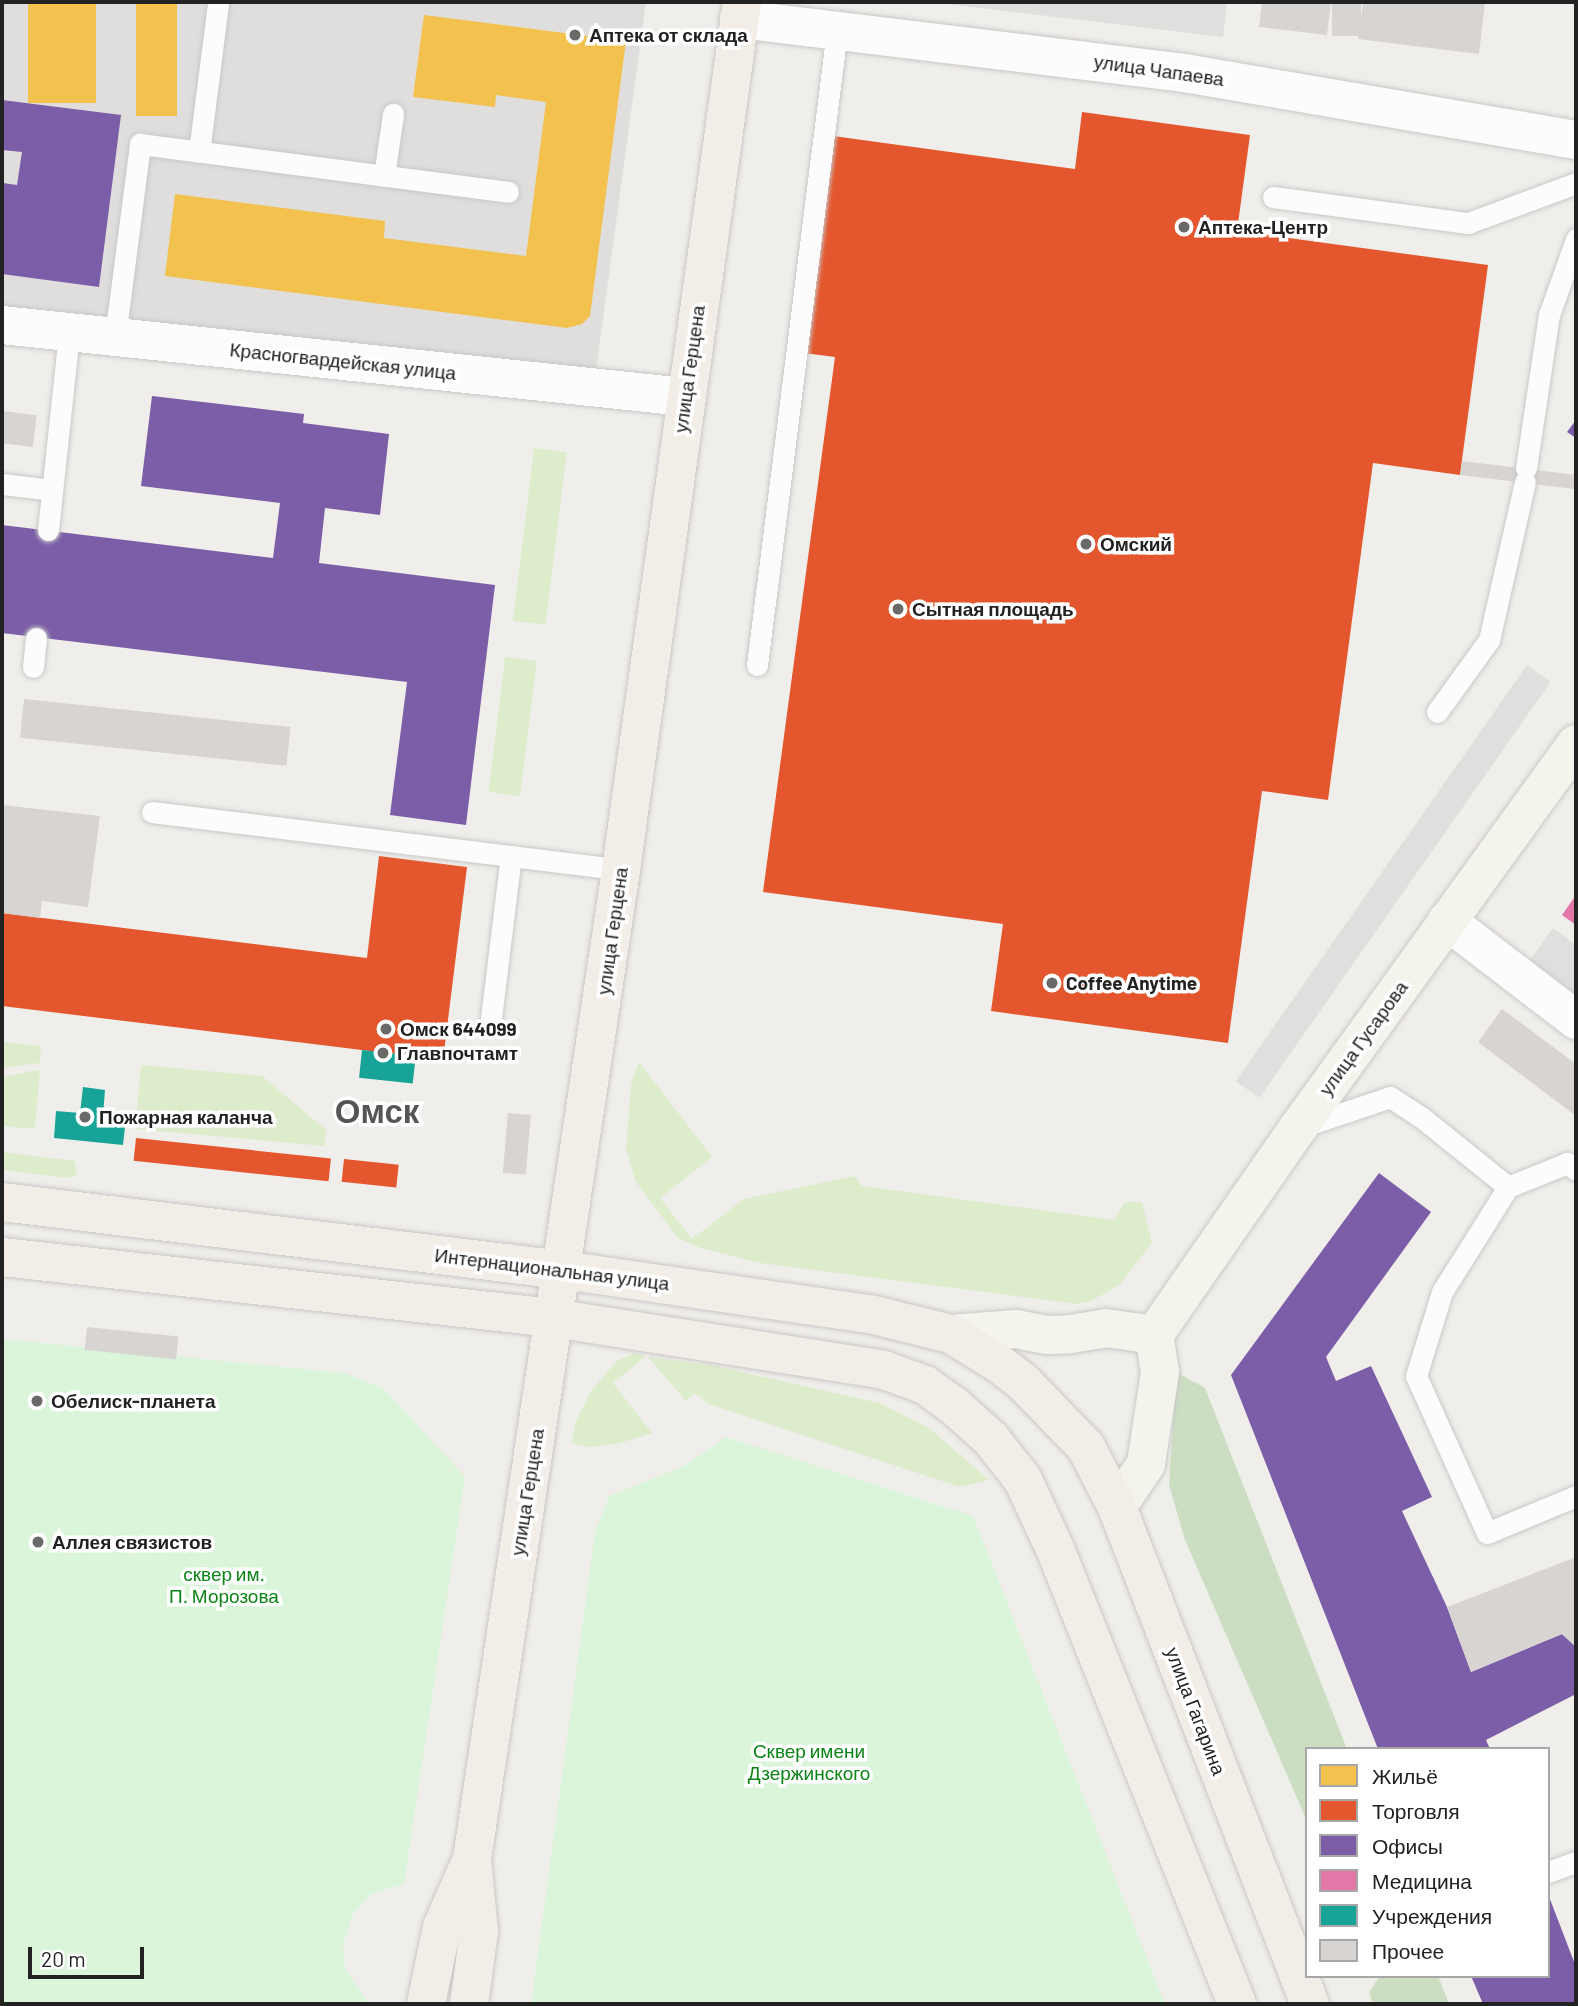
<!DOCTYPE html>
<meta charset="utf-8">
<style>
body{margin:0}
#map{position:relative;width:1578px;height:2006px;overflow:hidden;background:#f0eeeb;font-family:Barlow,sans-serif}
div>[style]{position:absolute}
.residential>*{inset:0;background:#dfdedc}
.grass>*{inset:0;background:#ddeccb;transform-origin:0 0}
.forest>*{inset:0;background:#cbdec1}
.park>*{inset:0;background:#daf5da}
.parking>*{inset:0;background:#e0dfde;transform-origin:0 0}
.homes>*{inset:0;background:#f2c14e;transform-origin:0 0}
.shops>*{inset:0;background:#e4572e;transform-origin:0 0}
.offices>*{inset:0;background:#7b5ea7}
.health>*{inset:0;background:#e377a8}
.public>*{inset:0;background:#17a398;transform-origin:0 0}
.building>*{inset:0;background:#d7d4d2;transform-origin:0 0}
.roads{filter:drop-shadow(0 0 2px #c9c8c7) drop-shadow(0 0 2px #c9c8c7)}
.service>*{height:21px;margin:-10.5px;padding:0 10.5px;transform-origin:10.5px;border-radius:10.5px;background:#fdfcfc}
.minor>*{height:38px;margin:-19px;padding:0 19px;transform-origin:19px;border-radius:19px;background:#fdfcfc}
.secondary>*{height:38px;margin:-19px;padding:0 19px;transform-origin:19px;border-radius:19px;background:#f4f4ed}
.primary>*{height:38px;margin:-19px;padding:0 19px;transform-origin:19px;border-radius:19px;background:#f3ede7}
.dots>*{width:19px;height:19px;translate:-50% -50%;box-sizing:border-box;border:4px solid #fff;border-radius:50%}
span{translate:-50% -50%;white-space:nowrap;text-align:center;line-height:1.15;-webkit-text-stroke:7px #fff;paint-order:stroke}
.poi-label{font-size:19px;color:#222;font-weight:700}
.left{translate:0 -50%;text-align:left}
.street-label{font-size:19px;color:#222}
.park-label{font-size:19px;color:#0c8416}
.town-label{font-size:33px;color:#555;font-weight:700}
.frame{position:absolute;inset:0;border:4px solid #222;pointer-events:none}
.legend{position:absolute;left:1305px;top:1747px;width:245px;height:231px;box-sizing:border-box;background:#fff;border:2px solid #a7a7a7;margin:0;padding:9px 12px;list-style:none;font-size:21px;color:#222}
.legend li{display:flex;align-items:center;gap:14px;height:35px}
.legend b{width:35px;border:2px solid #a7a7a7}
.scale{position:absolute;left:28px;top:1947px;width:116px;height:32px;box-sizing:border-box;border:4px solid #222;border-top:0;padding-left:9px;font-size:21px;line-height:24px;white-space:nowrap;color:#222;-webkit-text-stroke:5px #fff;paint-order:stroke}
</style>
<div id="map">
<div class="residential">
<i style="clip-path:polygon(2px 2px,646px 2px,595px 378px,2px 312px)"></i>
</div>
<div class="grass">
<i style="left:534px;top:448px;width:33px;height:174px;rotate:7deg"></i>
<i style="left:505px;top:657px;width:32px;height:136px;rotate:7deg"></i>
<i style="clip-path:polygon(2px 1042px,41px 1046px,40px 1063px,2px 1068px)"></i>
<i style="clip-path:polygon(639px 1062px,712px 1157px,660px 1198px,692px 1239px,744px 1199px,855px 1176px,862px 1186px,1114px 1220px,1125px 1202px,1142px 1202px,1152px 1243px,1119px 1285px,1093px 1300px,1077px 1304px,760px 1263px,701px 1248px,678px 1238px,636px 1182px,626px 1149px,631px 1084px)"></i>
<i style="clip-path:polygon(141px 1065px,262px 1076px,326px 1130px,325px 1146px,135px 1129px)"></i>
<i style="clip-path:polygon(40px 1070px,35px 1129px,2px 1126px,2px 1077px)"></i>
<i style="clip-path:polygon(2px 1152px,75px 1161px,77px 1174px,68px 1178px,2px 1170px)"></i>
<i style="clip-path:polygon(634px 1353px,646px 1356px,613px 1383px,652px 1433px,617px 1444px,588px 1447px,571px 1443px,576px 1421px,591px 1391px,617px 1361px)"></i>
<i style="clip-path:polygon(648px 1357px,711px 1365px,879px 1403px,929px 1428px,989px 1480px,960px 1487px,709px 1404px,694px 1393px,686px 1401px)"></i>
</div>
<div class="forest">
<i style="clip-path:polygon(1176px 1372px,1205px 1388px,1347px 1749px,1307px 1749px,1307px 1821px,1185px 1540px,1169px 1485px)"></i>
<i style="clip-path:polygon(1380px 1976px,1438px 1976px,1449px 2004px,1373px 2004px,1369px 1992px)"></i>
</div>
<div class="park">
<i style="clip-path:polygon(2px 1339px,344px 1373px,383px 1388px,465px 1477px,404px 1884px,371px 1894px,353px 1914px,343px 1945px,345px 1968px,369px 2004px,2px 2004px)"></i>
<i style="clip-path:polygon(726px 1437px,973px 1516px,1165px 2004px,531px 2004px,595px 1533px,609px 1496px,684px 1466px)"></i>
</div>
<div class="parking">
<i style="clip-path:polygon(931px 2px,1227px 2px,1223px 37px)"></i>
<i style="left:1527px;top:665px;width:29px;height:508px;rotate:35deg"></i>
<i style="clip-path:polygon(1553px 928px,1576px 945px,1576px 994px,1530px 960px)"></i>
</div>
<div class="homes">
<i style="left:28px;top:2px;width:68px;height:101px"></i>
<i style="left:136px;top:2px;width:41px;height:114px"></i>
<i style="clip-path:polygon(424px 15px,626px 41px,590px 316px,582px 324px,567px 328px,165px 276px,175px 194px,385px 221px,384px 238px,526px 256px,546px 102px,496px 95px,495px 107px,413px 97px)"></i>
</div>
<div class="shops">
<i style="clip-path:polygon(1082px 112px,1250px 135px,1237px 231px,1488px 265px,1460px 475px,1373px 463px,1328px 800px,1262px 791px,1228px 1043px,991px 1011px,1003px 924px,763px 892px,835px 357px,804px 353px,833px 136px,1075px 169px)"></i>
<i style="clip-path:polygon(379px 856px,467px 867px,443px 1060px,2px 1006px,2px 913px,367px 958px)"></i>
<i style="left:136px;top:1138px;width:196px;height:23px;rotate:6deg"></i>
<i style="left:344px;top:1159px;width:55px;height:23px;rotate:6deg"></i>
</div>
<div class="offices">
<i style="clip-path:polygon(2px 100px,121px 115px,99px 287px,2px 274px,3px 183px,17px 185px,22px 152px,2px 150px)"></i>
<i style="clip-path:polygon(152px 396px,304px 414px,303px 423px,389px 434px,380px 515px,325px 508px,319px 563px,495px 585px,466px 825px,390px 815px,407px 682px,2px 633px,2px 525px,273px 558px,280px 503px,141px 486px)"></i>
<i style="clip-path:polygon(1576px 420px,1576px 438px,1567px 432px)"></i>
<i style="clip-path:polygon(1379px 1173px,1431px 1212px,1326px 1357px,1336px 1381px,1371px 1366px,1432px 1497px,1402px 1511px,1447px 1607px,1471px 1672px,1562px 1634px,1576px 1647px,1576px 1694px,1486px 1740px,1490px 1749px,1378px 1749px,1231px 1375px)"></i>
<i style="clip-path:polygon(1548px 1894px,1576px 1967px,1576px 2004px,1483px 2004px,1471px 1976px,1548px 1976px)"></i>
</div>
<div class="health">
<i style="clip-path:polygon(1576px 895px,1576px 925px,1562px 915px)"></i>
</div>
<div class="public">
<i style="left:362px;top:1050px;width:54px;height:28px;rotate:6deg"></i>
<i style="clip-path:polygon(83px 1087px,105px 1090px,103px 1116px,126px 1118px,123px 1145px,54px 1138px,56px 1111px,80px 1113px)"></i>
</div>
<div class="building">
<i style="clip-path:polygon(1262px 2px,1331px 2px,1327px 35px,1259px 27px)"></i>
<i style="left:1332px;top:2px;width:29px;height:34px"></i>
<i style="clip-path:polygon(1363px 2px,1485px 2px,1479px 54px,1358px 39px)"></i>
<i style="left:2px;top:411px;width:35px;height:32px;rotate:7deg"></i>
<i style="left:1462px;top:461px;width:115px;height:14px;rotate:7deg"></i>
<i style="left:24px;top:699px;width:268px;height:39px;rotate:6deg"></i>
<i style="clip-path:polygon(2px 805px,100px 816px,88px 907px,42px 901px,40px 918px,2px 913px)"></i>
<i style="clip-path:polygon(1502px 1009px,1576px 1064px,1576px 1116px,1478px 1042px)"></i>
<i style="left:508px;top:1113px;width:23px;height:60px;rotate:5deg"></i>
<i style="left:87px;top:1327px;width:92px;height:23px;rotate:6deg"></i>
<i style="clip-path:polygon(1576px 1557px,1576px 1647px,1562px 1634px,1471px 1672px,1447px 1607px)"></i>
</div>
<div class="roads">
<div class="service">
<i style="left:199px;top:152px;width:150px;rotate:-82.7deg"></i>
<i style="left:384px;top:176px;width:63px;rotate:-81.7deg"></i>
<i style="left:1273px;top:197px;width:197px;rotate:7.6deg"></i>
<i style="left:1468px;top:223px;width:115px;rotate:-20.3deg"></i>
<i style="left:115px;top:337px;width:195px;rotate:-82.6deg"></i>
<i style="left:140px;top:144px;width:371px;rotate:7.4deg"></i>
<i style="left:1526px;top:468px;width:155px;rotate:-81.5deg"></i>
<i style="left:1549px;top:315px;width:81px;rotate:-70.4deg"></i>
<i style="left:2px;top:484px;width:50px;rotate:6.8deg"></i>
<i style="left:48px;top:530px;width:199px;rotate:-83.9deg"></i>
<i style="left:757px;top:665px;width:639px;rotate:-82.81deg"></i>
<i style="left:33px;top:667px;width:29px;rotate:-84deg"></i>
<i style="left:1437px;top:712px;width:89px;rotate:-54.2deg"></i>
<i style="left:1489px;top:640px;width:162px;rotate:-77.2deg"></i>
<i style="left:152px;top:812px;width:473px;rotate:7deg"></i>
<i style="left:491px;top:1018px;width:163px;rotate:-83deg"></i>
<i style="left:1304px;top:1126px;width:91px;rotate:-18.6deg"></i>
<i style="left:1390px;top:1097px;width:37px;rotate:33deg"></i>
<i style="left:1421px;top:1117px;width:112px;rotate:38.8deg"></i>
<i style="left:1508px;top:1187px;width:64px;rotate:-22.1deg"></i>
<i style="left:1567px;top:1163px;width:11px;rotate:38deg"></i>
<i style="left:1508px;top:1187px;width:124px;rotate:122.2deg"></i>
<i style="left:1442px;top:1292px;width:88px;rotate:107.2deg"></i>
<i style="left:1416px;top:1376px;width:172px;rotate:65.7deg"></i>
<i style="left:1487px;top:1533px;width:96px;rotate:-22.6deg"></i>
<i style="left:1548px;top:1872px;width:30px;rotate:-20deg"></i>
</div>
<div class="minor">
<i style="left:739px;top:19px;width:448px;rotate:6.9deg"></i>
<i style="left:1184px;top:73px;width:398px;rotate:9.7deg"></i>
<i style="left:2px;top:325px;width:687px;rotate:6.02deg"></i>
<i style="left:1447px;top:921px;width:163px;rotate:37.5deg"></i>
</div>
<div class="secondary">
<i style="left:951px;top:1334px;width:65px;rotate:-4.4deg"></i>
<i style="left:1016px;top:1329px;width:32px;rotate:11deg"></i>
<i style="left:1047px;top:1335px;width:23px;rotate:-2deg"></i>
<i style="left:1070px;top:1334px;width:36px;rotate:-9deg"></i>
<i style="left:1106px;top:1328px;width:49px;rotate:8.3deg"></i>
<i style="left:1154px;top:1335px;width:252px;rotate:-55.2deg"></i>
<i style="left:1298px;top:1128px;width:474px;rotate:-54.1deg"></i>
<i style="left:1117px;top:1507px;width:52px;rotate:-56deg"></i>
<i style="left:1146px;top:1464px;width:93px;rotate:-81.3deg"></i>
<i style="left:1160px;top:1372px;width:37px;rotate:-99deg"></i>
</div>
<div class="primary">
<i style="left:2px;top:1202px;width:565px;rotate:6.91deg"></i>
<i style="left:563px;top:1270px;width:310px;rotate:8.2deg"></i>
<i style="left:870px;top:1314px;width:83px;rotate:13.9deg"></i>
<i style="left:951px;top:1334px;width:55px;rotate:31.7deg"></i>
<i style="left:998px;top:1363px;width:31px;rotate:37deg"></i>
<i style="left:1023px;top:1382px;width:91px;rotate:45.9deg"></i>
<i style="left:1086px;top:1447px;width:68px;rotate:62.7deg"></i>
<i style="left:1117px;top:1507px;width:533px;rotate:68.78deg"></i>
<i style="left:2px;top:1257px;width:554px;rotate:6.32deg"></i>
<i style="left:553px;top:1318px;width:335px;rotate:8.9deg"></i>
<i style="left:884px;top:1370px;width:44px;rotate:20.1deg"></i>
<i style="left:925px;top:1385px;width:34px;rotate:36deg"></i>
<i style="left:953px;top:1405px;width:51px;rotate:41.8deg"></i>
<i style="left:991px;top:1439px;width:52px;rotate:52deg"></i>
<i style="left:1023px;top:1480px;width:78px;rotate:65.1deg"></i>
<i style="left:1056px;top:1551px;width:488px;rotate:68.2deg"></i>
<i style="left:426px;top:2004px;width:79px;rotate:-78.3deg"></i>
<i style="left:442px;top:1927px;width:72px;rotate:-66.3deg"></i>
<i style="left:469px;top:2004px;width:74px;rotate:-82.2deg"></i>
<i style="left:479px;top:1931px;width:72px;rotate:-95.6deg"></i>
<i style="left:472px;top:1859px;width:1000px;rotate:-81.43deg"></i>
<i style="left:621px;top:870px;width:876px;rotate:-82.06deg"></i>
</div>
</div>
<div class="dots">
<i style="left:575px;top:35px;background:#6a6968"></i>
<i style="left:1184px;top:227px;background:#6a6968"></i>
<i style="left:1086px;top:544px;background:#6a6968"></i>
<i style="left:898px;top:609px;background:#6a6968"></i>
<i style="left:1052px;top:983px;background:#6a6968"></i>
<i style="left:386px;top:1029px;background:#6a6968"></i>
<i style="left:383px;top:1053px;background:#6a6968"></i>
<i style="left:85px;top:1117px;background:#6a6968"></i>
<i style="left:37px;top:1401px;background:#6a6968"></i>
<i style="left:38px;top:1542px;background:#6a6968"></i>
</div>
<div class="poi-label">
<span class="left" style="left:589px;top:35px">Аптека от склада</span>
<span class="left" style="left:1198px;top:227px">Аптека-Центр</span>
<span class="left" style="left:1100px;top:544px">Омский</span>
<span class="left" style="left:912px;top:609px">Сытная площадь</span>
<span class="left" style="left:1066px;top:983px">Coffee Anytime</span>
<span class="left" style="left:400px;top:1029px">Омск 644099</span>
<span class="left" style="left:397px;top:1053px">Главпочтамт</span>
<span class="left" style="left:99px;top:1117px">Пожарная каланча</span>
<span class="left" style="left:51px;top:1401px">Обелиск-планета</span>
<span class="left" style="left:52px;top:1542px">Аллея связистов</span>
</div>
<div class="street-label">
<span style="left:1159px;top:70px;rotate:8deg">улица Чапаева</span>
<span style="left:343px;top:361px;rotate:6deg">Красногвардейская улица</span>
<span style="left:689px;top:369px;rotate:-82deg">улица Герцена</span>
<span style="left:612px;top:931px;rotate:-82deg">улица Герцена</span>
<span style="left:1363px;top:1038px;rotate:-54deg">улица Гусарова</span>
<span style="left:552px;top:1269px;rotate:7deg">Интернациональная улица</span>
<span style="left:527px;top:1492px;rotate:-81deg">улица Герцена</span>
<span style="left:1196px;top:1711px;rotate:69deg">улица Гагарина</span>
</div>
<div class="park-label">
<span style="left:224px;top:1585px">сквер им.<br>П. Морозова</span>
<span style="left:809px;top:1762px">Сквер имени<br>Дзержинского</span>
</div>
<div class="town-label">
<span style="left:377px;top:1111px">Омск</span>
</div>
<div class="frame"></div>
<ul class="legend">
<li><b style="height:19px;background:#f2c14e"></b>Жильё</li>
<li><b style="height:19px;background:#e4572e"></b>Торговля</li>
<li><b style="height:19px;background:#7b5ea7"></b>Офисы</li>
<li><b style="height:19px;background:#e377a8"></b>Медицина</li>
<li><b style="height:19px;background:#17a398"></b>Учреждения</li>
<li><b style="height:19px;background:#d7d4d2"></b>Прочее</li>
</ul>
<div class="scale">20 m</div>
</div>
